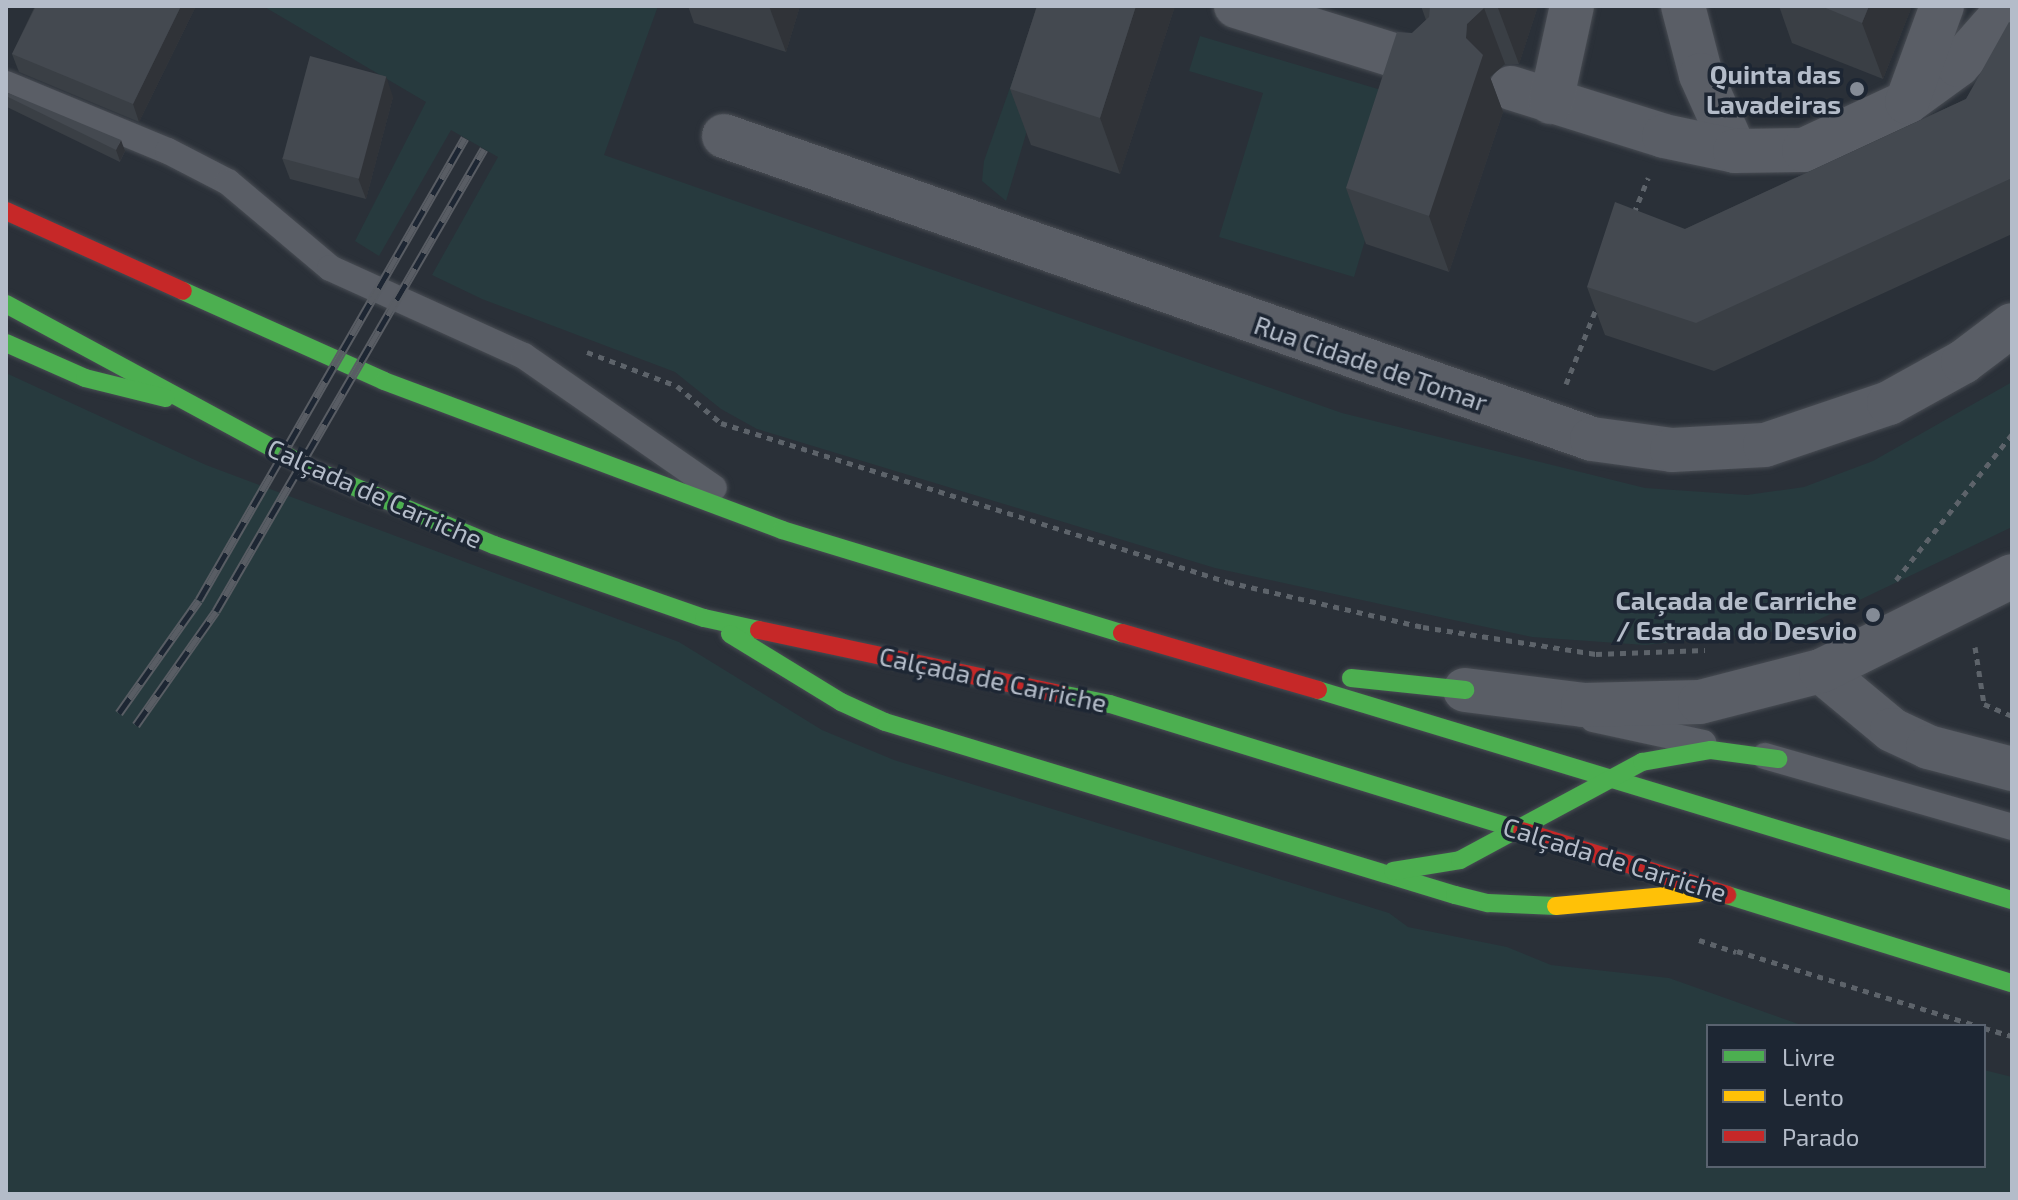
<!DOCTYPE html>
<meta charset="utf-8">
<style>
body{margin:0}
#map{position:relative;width:2018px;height:1200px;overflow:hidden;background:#2a3038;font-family:"Exo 2",sans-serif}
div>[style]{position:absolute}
.green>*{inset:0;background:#273a3e}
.path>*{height:5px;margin-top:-2.5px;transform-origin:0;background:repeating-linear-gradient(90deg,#5d636a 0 6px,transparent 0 12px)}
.roads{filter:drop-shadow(0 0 2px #484c53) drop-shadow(0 0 2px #484c53)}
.lane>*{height:26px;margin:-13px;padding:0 13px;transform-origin:13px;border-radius:13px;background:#5a5e66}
.street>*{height:44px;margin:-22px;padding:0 22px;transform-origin:22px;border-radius:22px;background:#5a5e66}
.fast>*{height:18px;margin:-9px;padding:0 9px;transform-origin:9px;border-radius:9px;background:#4caf50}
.slow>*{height:18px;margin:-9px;padding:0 9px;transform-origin:9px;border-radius:9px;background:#ffc107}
.jam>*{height:18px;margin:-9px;padding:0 9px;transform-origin:9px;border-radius:9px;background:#c62828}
.rail>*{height:9px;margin-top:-4.5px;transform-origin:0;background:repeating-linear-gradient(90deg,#1d2633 0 18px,#595d64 0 36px);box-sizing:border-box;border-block:2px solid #595d64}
.wall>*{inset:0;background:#3a3f45;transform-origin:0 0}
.shaded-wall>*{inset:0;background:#303338}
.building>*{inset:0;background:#444950;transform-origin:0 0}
.dots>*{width:22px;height:22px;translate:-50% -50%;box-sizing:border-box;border:4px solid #1d2633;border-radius:50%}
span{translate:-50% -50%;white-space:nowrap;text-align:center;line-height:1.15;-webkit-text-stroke:7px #1d2633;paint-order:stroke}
.poi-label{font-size:26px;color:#b4bcc9;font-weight:700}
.right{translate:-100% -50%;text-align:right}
.street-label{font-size:26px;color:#b4bcc9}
.frame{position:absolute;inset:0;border:8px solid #b4bcc9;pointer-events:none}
.legend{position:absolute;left:1706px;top:1024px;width:280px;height:144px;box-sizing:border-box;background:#1d2633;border:2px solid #59626f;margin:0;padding:10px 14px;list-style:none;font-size:24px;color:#b4bcc9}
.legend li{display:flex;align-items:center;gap:16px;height:40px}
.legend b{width:40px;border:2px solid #59626f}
</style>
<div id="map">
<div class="green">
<i style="clip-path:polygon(263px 6px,658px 6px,604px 155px,1342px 413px,1645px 488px,1747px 495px,1804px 487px,1873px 461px,2012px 382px,2012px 527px,1799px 629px,1645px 645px,1532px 637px,1215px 568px,757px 429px,721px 409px,675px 372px,482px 299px,432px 275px,498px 157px,451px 130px,379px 256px,355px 241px,426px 102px)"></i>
<i style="clip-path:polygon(1039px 6px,1064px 6px,1006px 201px,982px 181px,984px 161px)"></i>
<i style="clip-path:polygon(1200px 36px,1408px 98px,1354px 277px,1219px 237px,1263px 93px,1189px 71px)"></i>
<i style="clip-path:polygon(6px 373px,206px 465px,679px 642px,822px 730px,894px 760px,1389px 913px,1408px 927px,1507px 947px,1551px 965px,1669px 978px,1804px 1026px,1708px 1026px,1708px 1166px,1984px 1166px,1984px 1070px,2012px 1077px,2012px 1194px,6px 1194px)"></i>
</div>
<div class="path">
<i style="left:1634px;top:213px;width:38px;rotate:-68deg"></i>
<i style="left:587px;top:352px;width:96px;rotate:20.7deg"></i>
<i style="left:677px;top:386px;width:57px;rotate:40.1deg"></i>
<i style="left:721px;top:423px;width:531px;rotate:17.41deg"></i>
<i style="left:1228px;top:582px;width:200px;rotate:13deg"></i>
<i style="left:1423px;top:627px;width:175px;rotate:8.9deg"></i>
<i style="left:1596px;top:654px;width:109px;rotate:-2.1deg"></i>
<i style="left:1566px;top:384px;width:86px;rotate:-68.2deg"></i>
<i style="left:1896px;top:580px;width:186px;rotate:-51.5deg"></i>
<i style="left:1975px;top:647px;width:58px;rotate:81deg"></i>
<i style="left:1984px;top:704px;width:30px;rotate:23deg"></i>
<i style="left:1699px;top:940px;width:39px;rotate:18deg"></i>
<i style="left:1737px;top:951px;width:252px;rotate:17.3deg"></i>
<i style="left:1984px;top:1028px;width:29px;rotate:16deg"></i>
</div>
<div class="roads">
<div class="lane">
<i style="left:6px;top:84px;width:175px;rotate:22.5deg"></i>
<i style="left:168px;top:151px;width:68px;rotate:27.3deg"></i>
<i style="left:228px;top:182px;width:133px;rotate:40.1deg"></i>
<i style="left:330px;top:268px;width:213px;rotate:24.4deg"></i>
<i style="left:524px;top:356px;width:231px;rotate:34.8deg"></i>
<i style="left:1593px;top:719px;width:113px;rotate:12.3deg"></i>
<i style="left:1765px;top:756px;width:257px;rotate:16deg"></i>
</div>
<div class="street">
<i style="left:1236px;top:6px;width:199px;rotate:17.3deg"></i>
<i style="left:1683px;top:6px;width:71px;rotate:75.4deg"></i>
<i style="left:1701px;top:75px;width:83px;rotate:65.9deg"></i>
<i style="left:1511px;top:88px;width:160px;rotate:17.4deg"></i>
<i style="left:1664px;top:136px;width:73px;rotate:11.9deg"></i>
<i style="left:1735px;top:151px;width:69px;rotate:-0.8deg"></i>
<i style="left:1804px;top:150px;width:114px;rotate:-25deg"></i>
<i style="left:1907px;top:102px;width:63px;rotate:-36deg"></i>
<i style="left:1958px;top:65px;width:79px;rotate:-48.6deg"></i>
<i style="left:1551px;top:102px;width:98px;rotate:-77.7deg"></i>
<i style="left:1907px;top:102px;width:102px;rotate:-70deg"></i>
<i style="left:724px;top:136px;width:919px;rotate:19.24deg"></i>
<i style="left:1592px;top:439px;width:81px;rotate:7.8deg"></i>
<i style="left:1672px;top:450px;width:93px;rotate:-3.1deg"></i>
<i style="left:1765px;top:445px;width:131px;rotate:-18.7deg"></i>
<i style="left:1889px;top:403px;width:85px;rotate:-29deg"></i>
<i style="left:1963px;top:362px;width:61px;rotate:-37.1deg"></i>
<i style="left:1821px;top:671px;width:92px;rotate:39.7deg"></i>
<i style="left:1892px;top:730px;width:40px;rotate:25deg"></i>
<i style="left:1928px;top:747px;width:87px;rotate:14.7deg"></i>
<i style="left:1465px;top:690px;width:119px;rotate:7.2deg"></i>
<i style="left:1583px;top:705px;width:117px;rotate:-1.5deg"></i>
<i style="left:1700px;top:702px;width:125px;rotate:-14.4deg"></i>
<i style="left:1821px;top:671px;width:213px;rotate:-26.4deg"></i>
</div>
<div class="fast">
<i style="left:183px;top:291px;width:220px;rotate:24.1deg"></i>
<i style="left:384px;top:381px;width:425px;rotate:20.5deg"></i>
<i style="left:782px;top:530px;width:355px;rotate:16.9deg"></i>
<i style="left:6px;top:304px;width:345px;rotate:28.4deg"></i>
<i style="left:309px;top:468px;width:200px;rotate:22.6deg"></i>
<i style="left:494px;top:545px;width:222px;rotate:19.2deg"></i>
<i style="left:704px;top:618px;width:56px;rotate:12.3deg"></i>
<i style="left:6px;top:343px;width:86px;rotate:23.9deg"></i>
<i style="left:85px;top:378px;width:83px;rotate:13.9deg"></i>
<i style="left:730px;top:634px;width:130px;rotate:31.5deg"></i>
<i style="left:841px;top:702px;width:48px;rotate:24.4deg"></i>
<i style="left:885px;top:722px;width:596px;rotate:16.88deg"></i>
<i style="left:1455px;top:895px;width:34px;rotate:14deg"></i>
<i style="left:1488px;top:903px;width:68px;rotate:2.5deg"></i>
<i style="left:1351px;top:678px;width:115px;rotate:6deg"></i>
<i style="left:1318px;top:690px;width:725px;rotate:16.84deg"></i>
<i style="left:1061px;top:694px;width:50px;rotate:11.5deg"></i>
<i style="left:1110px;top:704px;width:431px;rotate:17.1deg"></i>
<i style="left:1393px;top:871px;width:68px;rotate:-9.3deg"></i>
<i style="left:1460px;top:860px;width:207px;rotate:-28.3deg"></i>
<i style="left:1642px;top:762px;width:70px;rotate:-9.9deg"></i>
<i style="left:1711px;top:750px;width:68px;rotate:7.7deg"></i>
<i style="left:1727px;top:895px;width:298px;rotate:17.2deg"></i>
</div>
<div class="slow">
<i style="left:1556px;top:906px;width:143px;rotate:-5.2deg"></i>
</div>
<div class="jam">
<i style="left:6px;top:211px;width:194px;rotate:24.3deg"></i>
<i style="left:759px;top:630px;width:309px;rotate:12deg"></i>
<i style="left:1122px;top:633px;width:204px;rotate:16.2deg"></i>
<i style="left:1522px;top:831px;width:215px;rotate:17.3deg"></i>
</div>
</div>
<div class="rail">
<i style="left:119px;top:713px;width:138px;rotate:-54.7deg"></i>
<i style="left:199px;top:600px;width:533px;rotate:-60.07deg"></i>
<i style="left:136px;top:725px;width:139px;rotate:-54.9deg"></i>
<i style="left:216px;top:611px;width:534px;rotate:-59.88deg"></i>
</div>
<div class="wall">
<i style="clip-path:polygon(35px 6px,196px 6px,139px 122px,19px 72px,12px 54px)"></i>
<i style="clip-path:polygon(688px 6px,800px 6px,786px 52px,694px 23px)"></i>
<i style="clip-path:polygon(1037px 6px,1175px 6px,1120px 174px,1031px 145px,1010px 89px)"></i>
<i style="clip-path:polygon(1421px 6px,1538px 6px,1519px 64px,1505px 64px,1490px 77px,1503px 112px,1449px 272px,1366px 244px,1346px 188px,1412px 33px,1426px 20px)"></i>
<i style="clip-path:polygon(1779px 6px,1912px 6px,1883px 79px,1792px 43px)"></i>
<i style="clip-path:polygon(2012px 24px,2012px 234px,1714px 371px,1605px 335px,1587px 287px,1685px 229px,1966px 99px)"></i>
<i style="left:6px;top:92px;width:133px;height:13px;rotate:26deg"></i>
<i style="clip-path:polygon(393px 97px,366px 199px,290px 179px,282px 158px)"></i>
</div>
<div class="shaded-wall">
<i style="clip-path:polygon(181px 6px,196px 6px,139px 122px,133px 104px)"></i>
<i style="clip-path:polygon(769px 6px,800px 6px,786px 52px)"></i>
<i style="clip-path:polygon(1136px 6px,1175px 6px,1120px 174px,1100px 118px)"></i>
<i style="clip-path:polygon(1499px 6px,1538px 6px,1519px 64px,1498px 8px)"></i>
<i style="clip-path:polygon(1869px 6px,1912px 6px,1883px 79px,1862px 23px)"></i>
<i style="clip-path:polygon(1484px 8px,1505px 64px,1490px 77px,1503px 112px,1449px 272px,1429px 216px,1466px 38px,1467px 24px)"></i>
<i style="clip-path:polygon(386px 76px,393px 97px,366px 199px,358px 178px)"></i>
<i style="clip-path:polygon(121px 140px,125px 151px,120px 161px,116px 150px)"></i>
</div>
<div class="building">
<i style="clip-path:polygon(36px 6px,181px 6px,133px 104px,12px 54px)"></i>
<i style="clip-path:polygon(1037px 6px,1136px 6px,1100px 118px,1010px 89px)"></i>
<i style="clip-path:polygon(1430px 6px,1499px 6px,1498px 8px,1484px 8px,1467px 24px,1466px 38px,1483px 55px,1429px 216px,1346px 188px,1397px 32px,1412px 33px,1429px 17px)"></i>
<i style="clip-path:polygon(1821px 6px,1869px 6px,1862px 23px)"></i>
<i style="clip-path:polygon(2009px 22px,2012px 24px,2012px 178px,1696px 323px,1587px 287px,1615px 202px,1685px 229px,1966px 99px)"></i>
<i style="left:310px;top:56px;width:79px;height:106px;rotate:15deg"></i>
<i style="clip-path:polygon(6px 92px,121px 140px,116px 150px,6px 96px)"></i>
</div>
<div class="dots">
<i style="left:1857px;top:89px;background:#848b96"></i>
<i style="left:1873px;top:615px;background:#848b96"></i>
</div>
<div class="poi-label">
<span class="right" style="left:1841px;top:89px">Quinta das<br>Lavadeiras</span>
<span class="right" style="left:1857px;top:615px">Calçada de Carriche<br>/ Estrada do Desvio</span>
</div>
<div class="street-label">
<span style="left:1371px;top:363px;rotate:19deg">Rua Cidade de Tomar</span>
<span style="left:375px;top:493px;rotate:24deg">Calçada de Carriche</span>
<span style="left:993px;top:679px;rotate:12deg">Calçada de Carriche</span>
<span style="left:1615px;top:859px;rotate:17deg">Calçada de Carriche</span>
</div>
<div class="frame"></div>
<ul class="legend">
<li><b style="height:10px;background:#4caf50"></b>Livre</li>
<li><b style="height:10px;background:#ffc107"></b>Lento</li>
<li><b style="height:10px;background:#c62828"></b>Parado</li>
</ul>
</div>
